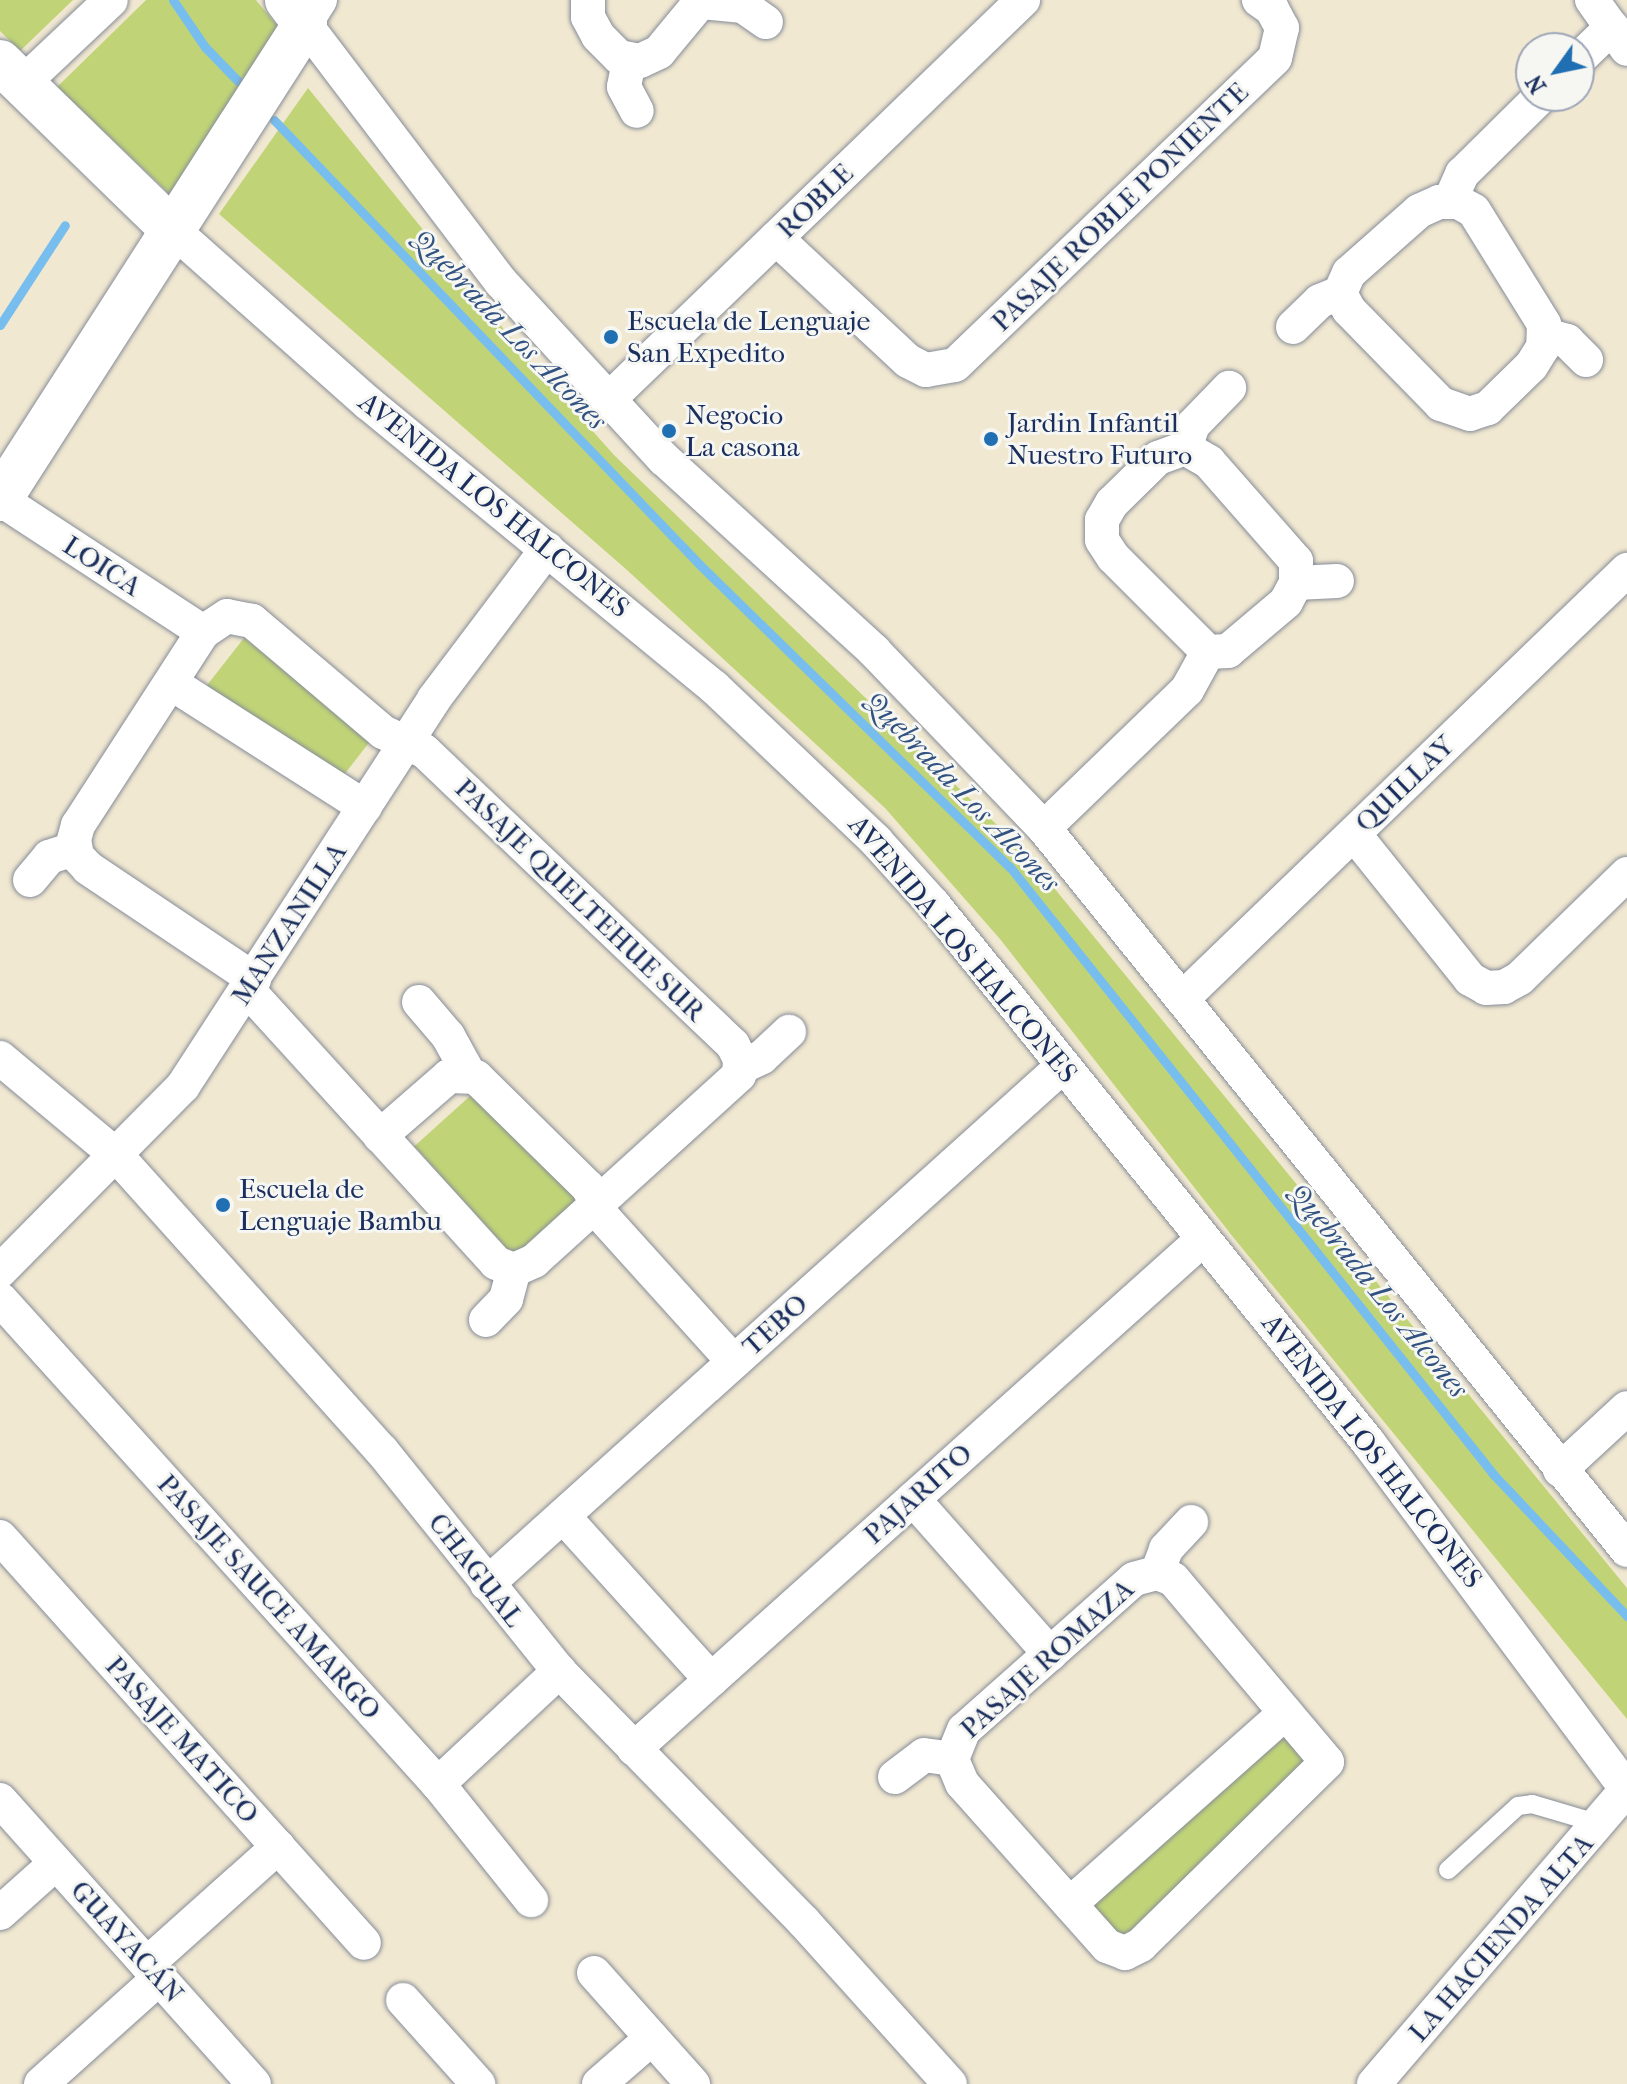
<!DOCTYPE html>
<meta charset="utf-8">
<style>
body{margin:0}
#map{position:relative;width:1627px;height:2084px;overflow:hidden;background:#f1e8d1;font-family:"IM FELL French Canon",serif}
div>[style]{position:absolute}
.green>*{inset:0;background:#c0d477;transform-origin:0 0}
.stream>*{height:9px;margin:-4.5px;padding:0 4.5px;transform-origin:4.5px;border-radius:4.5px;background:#77bdee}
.roads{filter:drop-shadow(0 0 2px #868c98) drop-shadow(0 0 2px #868c98)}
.lane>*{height:18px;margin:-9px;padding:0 9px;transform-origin:9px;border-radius:9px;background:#fff}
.street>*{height:34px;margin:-17px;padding:0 17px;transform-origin:17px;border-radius:17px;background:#fff}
.secondary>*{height:44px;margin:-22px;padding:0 22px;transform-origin:22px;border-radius:22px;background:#fff}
.dots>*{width:22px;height:22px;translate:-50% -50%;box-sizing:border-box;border:4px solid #f6f6f2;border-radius:50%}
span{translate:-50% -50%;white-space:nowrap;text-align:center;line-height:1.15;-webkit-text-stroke:6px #f6f6f2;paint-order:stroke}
.street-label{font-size:28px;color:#1b2f5e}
.poi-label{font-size:28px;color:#1b2f5e}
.left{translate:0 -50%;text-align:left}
.water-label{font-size:30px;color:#325282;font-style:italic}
.north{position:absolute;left:1515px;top:32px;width:80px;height:80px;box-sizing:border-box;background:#f6f6f2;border:2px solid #9ea6b7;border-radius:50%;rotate:237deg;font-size:22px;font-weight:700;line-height:32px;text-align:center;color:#1b2f5e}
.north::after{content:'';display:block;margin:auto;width:28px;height:36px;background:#1f6fb2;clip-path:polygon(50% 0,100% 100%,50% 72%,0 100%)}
</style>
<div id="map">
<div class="green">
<i style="clip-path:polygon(0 0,73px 0,20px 51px,0 31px)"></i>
<i style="clip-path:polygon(146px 0,256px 0,280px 29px,175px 199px,57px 87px)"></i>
<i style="clip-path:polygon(308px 88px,524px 354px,614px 455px,1023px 850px,1627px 1588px,1627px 1719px,1233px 1237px,1000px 939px,885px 808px,627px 570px,219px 214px)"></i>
<i style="left:244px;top:638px;width:163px;height:62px;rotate:38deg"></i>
<i style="left:479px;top:1088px;width:156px;height:87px;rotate:48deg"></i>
<i style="left:1279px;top:1726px;width:55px;height:262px;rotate:46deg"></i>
</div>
<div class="stream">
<i style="left:173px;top:0;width:57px;rotate:55.8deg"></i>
<i style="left:205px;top:47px;width:47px;rotate:45.9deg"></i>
<i style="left:274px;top:120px;width:616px;rotate:46.25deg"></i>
<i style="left:700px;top:565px;width:433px;rotate:44.3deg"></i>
<i style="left:1010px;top:867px;width:777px;rotate:51.48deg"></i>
<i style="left:1494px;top:1475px;width:194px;rotate:46.7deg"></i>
<i style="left:0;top:325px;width:119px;rotate:-57deg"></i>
</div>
<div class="roads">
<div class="lane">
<i style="left:1448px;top:1870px;width:95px;rotate:-42.4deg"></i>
<i style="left:1518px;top:1806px;width:14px;rotate:-8deg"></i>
<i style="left:1532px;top:1804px;width:71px;rotate:16.4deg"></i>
</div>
<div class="street">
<i style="left:320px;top:0;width:28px;rotate:122deg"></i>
<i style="left:305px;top:24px;width:324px;rotate:52.8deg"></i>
<i style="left:501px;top:282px;width:241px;rotate:47.4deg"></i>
<i style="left:664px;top:459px;width:285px;rotate:42.4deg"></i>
<i style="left:874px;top:651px;width:245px;rotate:46.2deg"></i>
<i style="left:1044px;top:828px;width:928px;rotate:51.08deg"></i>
<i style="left:588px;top:0;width:17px;rotate:90deg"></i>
<i style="left:588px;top:17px;width:21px;rotate:62deg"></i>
<i style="left:598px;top:36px;width:30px;rotate:45deg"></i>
<i style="left:619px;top:57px;width:21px;rotate:11deg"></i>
<i style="left:640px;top:61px;width:21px;rotate:-25deg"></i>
<i style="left:659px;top:52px;width:67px;rotate:-50.4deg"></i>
<i style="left:1592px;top:0;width:60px;rotate:54.5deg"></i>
<i style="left:702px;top:2px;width:41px;rotate:5.6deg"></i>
<i style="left:743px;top:6px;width:28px;rotate:35deg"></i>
<i style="left:1579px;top:59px;width:46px;rotate:-44.1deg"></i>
<i style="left:629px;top:61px;width:26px;rotate:101deg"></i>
<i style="left:624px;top:87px;width:27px;rotate:62deg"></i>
<i style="left:22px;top:84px;width:122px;rotate:-43.3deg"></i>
<i style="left:1450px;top:201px;width:30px;rotate:-66deg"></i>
<i style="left:1462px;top:174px;width:111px;rotate:-44.6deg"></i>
<i style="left:1439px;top:202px;width:19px"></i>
<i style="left:1458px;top:202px;width:18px;rotate:29deg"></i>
<i style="left:1474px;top:211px;width:133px;rotate:58.2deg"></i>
<i style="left:1544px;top:324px;width:23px;rotate:92deg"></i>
<i style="left:1543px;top:347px;width:22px;rotate:122deg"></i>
<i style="left:1531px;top:366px;width:60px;rotate:135.7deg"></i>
<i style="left:1488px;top:408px;width:19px;rotate:162deg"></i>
<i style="left:1470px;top:414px;width:31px;rotate:-161deg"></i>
<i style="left:1441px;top:404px;width:132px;rotate:-134.4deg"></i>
<i style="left:1349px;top:310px;width:19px;rotate:-118deg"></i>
<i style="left:1340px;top:293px;width:22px;rotate:-66deg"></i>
<i style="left:1349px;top:273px;width:94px;rotate:-41.5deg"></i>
<i style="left:1419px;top:211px;width:22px;rotate:-24deg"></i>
<i style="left:173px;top:230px;width:261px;rotate:41.6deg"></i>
<i style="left:368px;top:403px;width:448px;rotate:39.4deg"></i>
<i style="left:714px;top:687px;width:224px;rotate:43.5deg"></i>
<i style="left:876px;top:841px;width:85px;rotate:47.9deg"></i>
<i style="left:933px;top:904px;width:692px;rotate:51.04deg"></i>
<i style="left:1368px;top:1442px;width:434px;rotate:53.3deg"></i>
<i style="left:776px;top:238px;width:180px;rotate:43deg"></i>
<i style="left:908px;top:361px;width:20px;rotate:27deg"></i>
<i style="left:926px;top:370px;width:29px;rotate:-10deg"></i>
<i style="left:955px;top:365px;width:443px;rotate:-43.8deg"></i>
<i style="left:1275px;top:58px;width:31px;rotate:-77deg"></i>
<i style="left:1282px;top:28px;width:21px;rotate:-118deg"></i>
<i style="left:1272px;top:9px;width:16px;rotate:-145deg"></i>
<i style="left:1293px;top:327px;width:37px;rotate:-44deg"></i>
<i style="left:1320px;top:301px;width:22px;rotate:-22deg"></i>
<i style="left:1545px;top:335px;width:23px;rotate:15deg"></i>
<i style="left:1567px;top:341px;width:27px;rotate:45deg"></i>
<i style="left:607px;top:401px;width:578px;rotate:-43.95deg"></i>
<i style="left:1185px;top:448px;width:28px;rotate:30deg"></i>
<i style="left:1209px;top:462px;width:132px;rotate:48.7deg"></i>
<i style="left:1296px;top:561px;width:22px;rotate:90deg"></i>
<i style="left:1296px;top:583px;width:21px;rotate:118deg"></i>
<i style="left:1286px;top:602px;width:76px;rotate:139.8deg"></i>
<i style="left:1228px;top:651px;width:20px;rotate:177deg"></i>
<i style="left:1208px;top:652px;width:134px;rotate:-135deg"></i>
<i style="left:1113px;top:557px;width:20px;rotate:-123deg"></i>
<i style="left:1102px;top:540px;width:20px;rotate:-90deg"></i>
<i style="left:1102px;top:520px;width:20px;rotate:-60deg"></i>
<i style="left:1112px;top:503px;width:64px;rotate:-44.4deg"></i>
<i style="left:1158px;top:458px;width:29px;rotate:-20deg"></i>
<i style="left:1185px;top:448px;width:24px;rotate:-71deg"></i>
<i style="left:1193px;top:425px;width:52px;rotate:-45.8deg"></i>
<i style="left:0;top:499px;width:243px;rotate:33.2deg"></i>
<i style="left:1296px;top:583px;width:41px;rotate:-2.8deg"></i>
<i style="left:171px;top:683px;width:230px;rotate:32.6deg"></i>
<i style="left:1044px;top:828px;width:199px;rotate:-44deg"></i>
<i style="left:1187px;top:690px;width:43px;rotate:-61.1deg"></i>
<i style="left:1354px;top:834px;width:186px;rotate:51.3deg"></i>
<i style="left:1470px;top:979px;width:18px;rotate:29deg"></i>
<i style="left:1486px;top:988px;width:18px;rotate:-3deg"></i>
<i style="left:1504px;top:987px;width:18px;rotate:-29deg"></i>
<i style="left:1520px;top:978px;width:149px;rotate:-44.2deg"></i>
<i style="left:30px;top:880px;width:30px;rotate:-50deg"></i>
<i style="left:49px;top:857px;width:26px;rotate:-18deg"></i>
<i style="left:247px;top:989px;width:370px;rotate:47.7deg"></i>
<i style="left:496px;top:1263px;width:19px;rotate:21deg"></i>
<i style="left:514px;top:1270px;width:22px;rotate:-24deg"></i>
<i style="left:534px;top:1261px;width:277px;rotate:-42.2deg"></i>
<i style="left:739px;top:1075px;width:16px;rotate:-86deg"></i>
<i style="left:740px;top:1059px;width:16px;rotate:-117deg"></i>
<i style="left:733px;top:1045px;width:427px;rotate:-136.4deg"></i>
<i style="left:424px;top:751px;width:45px;rotate:-155.1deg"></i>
<i style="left:383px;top:732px;width:172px;rotate:-139.7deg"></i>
<i style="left:252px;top:621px;width:25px;rotate:-169deg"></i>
<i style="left:227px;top:616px;width:29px;rotate:146deg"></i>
<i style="left:203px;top:632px;width:230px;rotate:122.9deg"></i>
<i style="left:78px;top:825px;width:16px;rotate:105deg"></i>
<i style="left:74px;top:840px;width:16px;rotate:79deg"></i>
<i style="left:77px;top:856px;width:16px;rotate:47deg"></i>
<i style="left:88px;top:868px;width:200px;rotate:33.8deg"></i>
<i style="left:1183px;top:998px;width:617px;rotate:-43.95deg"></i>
<i style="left:419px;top:1002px;width:45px;rotate:49.5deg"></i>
<i style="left:448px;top:1036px;width:43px;rotate:61.1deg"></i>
<i style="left:0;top:1058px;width:153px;rotate:39.9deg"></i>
<i style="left:117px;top:1156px;width:397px;rotate:48.1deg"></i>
<i style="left:382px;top:1451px;width:282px;rotate:51.2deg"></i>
<i style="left:559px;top:1671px;width:351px;rotate:45.7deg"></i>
<i style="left:804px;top:1922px;width:218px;rotate:48deg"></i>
<i style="left:741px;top:1067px;width:23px;rotate:-25deg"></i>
<i style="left:762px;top:1057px;width:37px;rotate:-43deg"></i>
<i style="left:380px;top:1136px;width:91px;rotate:-41deg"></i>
<i style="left:449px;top:1076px;width:27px;rotate:2deg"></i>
<i style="left:476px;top:1077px;width:157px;rotate:44.5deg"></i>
<i style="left:588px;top:1187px;width:34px;rotate:63deg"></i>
<i style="left:603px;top:1217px;width:195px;rotate:47.9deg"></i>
<i style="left:0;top:1271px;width:260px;rotate:-45.3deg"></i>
<i style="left:183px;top:1086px;width:461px;rotate:-57deg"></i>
<i style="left:434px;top:699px;width:188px;rotate:-53deg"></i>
<i style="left:0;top:1299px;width:654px;rotate:47.92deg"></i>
<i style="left:438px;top:1784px;width:149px;rotate:51.3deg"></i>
<i style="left:486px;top:1320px;width:29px;rotate:-46deg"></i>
<i style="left:506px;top:1299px;width:30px;rotate:-75deg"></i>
<i style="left:1560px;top:1470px;width:91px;rotate:-42.8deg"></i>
<i style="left:913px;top:1499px;width:207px;rotate:48.5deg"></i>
<i style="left:563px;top:1516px;width:221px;rotate:47.9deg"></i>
<i style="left:0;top:1537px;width:545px;rotate:48.12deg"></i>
<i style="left:1157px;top:1573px;width:17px;rotate:21deg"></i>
<i style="left:1173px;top:1579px;width:239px;rotate:49.9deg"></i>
<i style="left:1327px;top:1762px;width:261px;rotate:135.5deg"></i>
<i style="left:1141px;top:1945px;width:18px;rotate:153deg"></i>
<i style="left:1125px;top:1953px;width:19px;rotate:-159deg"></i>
<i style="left:1107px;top:1946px;width:218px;rotate:-131.7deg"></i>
<i style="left:962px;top:1783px;width:26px;rotate:-113deg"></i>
<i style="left:952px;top:1759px;width:31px;rotate:-68deg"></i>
<i style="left:964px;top:1730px;width:227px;rotate:-41.6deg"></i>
<i style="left:1134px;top:1579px;width:24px;rotate:-15deg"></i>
<i style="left:1157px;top:1573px;width:26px;rotate:-69deg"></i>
<i style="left:1166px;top:1549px;width:37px;rotate:-47deg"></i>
<i style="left:487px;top:1584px;width:775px;rotate:-41.97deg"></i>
<i style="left:634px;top:1749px;width:764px;rotate:-41.87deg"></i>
<i style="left:895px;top:1777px;width:36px;rotate:-37deg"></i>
<i style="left:924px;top:1755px;width:28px;rotate:8deg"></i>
<i style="left:438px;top:1784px;width:166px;rotate:-43deg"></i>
<i style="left:0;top:1800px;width:381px;rotate:48.2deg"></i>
<i style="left:1070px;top:1904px;width:288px;rotate:-41.6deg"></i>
<i style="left:0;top:1913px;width:75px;rotate:-41.8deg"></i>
<i style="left:147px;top:1964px;width:176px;rotate:-41.8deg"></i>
<i style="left:594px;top:1973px;width:149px;rotate:48.3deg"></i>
<i style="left:403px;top:2000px;width:113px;rotate:48.2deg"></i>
<i style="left:41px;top:2084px;width:159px;rotate:-41.9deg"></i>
<i style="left:599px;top:2084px;width:70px;rotate:-41deg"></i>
<i style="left:1374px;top:2084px;width:389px;rotate:-49.4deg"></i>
</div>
<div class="secondary">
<i style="left:0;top:62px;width:241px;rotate:44.2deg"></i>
<i style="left:0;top:499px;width:564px;rotate:-57.3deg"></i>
<i style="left:305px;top:24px;width:30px;rotate:-127deg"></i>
</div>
</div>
<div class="dots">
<i style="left:611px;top:337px;background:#1f6fb2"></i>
<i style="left:669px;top:431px;background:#1f6fb2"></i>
<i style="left:991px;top:439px;background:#1f6fb2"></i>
<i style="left:223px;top:1205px;background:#1f6fb2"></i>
</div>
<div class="street-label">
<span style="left:815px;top:201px;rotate:-44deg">ROBLE</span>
<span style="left:1120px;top:207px;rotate:-44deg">PASAJE ROBLE PONIENTE</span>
<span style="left:494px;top:505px;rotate:39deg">AVENIDA LOS HALCONES</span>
<span style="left:102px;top:566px;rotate:33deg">LOICA</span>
<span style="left:1405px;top:784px;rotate:-44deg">QUILLAY</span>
<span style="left:580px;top:900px;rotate:44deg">PASAJE QUELTEHUE SUR</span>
<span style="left:289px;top:924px;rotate:-57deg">MANZANILLA</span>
<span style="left:963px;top:949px;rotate:50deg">AVENIDA LOS HALCONES</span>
<span style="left:775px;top:1325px;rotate:-42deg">TEBO</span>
<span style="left:1372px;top:1451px;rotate:52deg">AVENIDA LOS HALCONES</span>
<span style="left:918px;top:1494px;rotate:-42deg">PAJARITO</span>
<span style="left:476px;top:1570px;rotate:52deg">CHAGUAL</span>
<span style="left:269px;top:1597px;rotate:48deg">PASAJE SAUCE AMARGO</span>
<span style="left:1047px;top:1659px;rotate:-42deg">PASAJE ROMAZA</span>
<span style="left:182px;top:1740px;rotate:48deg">PASAJE MATICO</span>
<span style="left:1501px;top:1938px;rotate:-49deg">LA HACIENDA ALTA</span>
<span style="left:127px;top:1942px;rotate:48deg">GUAYACÁN</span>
</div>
<div class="poi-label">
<span class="left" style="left:627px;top:337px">Escuela de Lenguaje<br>San Expedito</span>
<span class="left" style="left:685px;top:431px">Negocio<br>La casona</span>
<span class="left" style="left:1007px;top:439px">Jardin Infantil<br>Nuestro Futuro</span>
<span class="left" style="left:239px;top:1205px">Escuela de<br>Lenguaje Bambu</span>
</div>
<div class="water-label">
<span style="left:509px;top:330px;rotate:46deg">Quebrada Los Alcones</span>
<span style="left:962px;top:792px;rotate:46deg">Quebrada Los Alcones</span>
<span style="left:1378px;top:1291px;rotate:51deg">Quebrada Los Alcones</span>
</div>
<div class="north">N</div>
</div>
